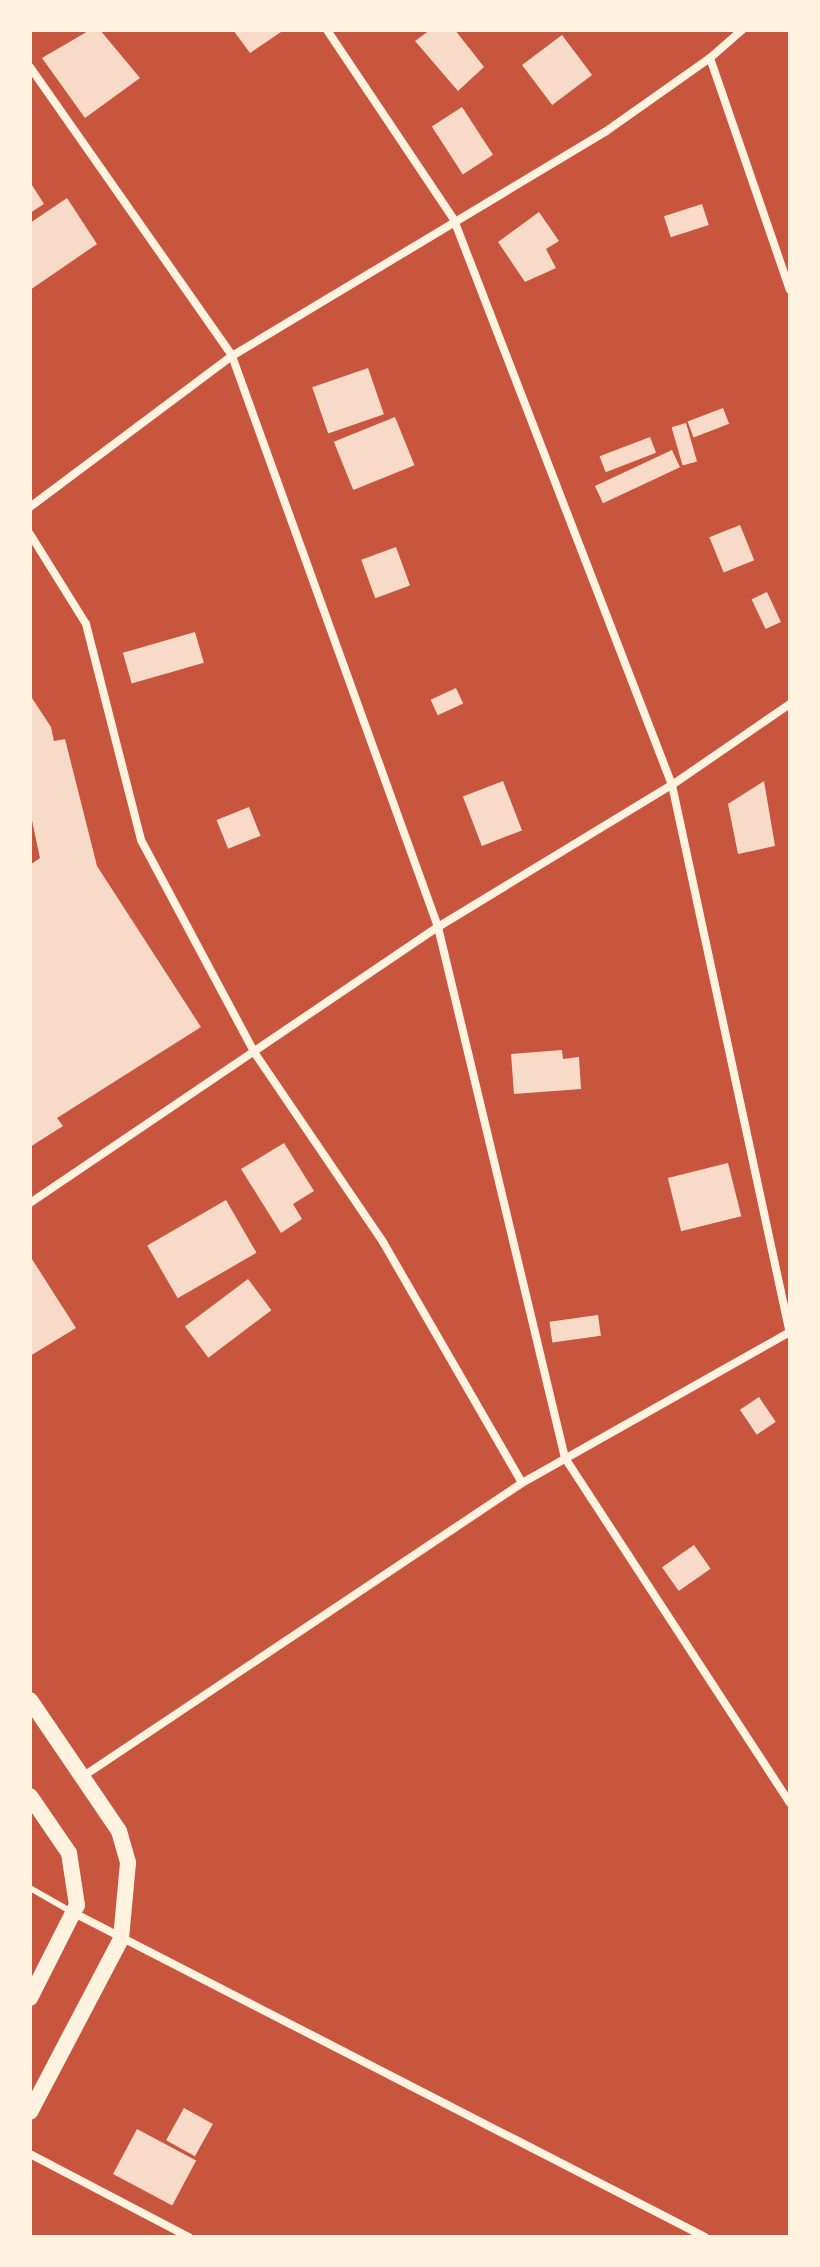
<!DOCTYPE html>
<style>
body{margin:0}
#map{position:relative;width:820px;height:2267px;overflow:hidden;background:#c8553d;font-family:Signika,sans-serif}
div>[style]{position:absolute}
.building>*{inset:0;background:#f7dbc8;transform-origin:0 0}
.service>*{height:6px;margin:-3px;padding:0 3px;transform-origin:3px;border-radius:3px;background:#fff3e0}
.minor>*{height:8px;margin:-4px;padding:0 4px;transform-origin:4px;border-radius:4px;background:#fff3e0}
.secondary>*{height:16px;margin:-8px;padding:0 8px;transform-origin:8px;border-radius:8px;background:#fff3e0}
span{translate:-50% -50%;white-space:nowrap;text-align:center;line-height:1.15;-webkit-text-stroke:8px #fff3e0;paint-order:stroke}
.frame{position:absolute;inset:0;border:32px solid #fff3e0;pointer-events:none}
</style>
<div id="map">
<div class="building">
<i style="clip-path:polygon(90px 30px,100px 30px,140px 78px,85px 118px,42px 58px)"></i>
<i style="clip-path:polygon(233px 30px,284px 30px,250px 53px)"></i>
<i style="clip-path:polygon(430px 30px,455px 30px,484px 67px,458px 91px,415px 41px)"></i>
<i style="left:562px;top:35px;width:50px;height:50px;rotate:53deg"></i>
<i style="left:462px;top:107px;width:57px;height:36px;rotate:57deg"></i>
<i style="clip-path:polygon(30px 182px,44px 204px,30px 213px)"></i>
<i style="clip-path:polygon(67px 198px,97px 244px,30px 290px,30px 223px)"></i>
<i style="left:702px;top:204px;width:22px;height:40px;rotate:72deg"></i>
<i style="clip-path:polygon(539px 212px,559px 241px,546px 249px,556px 268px,525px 282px,498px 242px)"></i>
<i style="left:368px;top:368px;width:49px;height:59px;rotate:71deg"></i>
<i style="left:723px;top:408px;width:17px;height:38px;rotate:69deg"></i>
<i style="left:395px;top:417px;width:52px;height:66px;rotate:68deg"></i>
<i style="left:686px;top:423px;width:40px;height:15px;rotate:74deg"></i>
<i style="left:650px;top:437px;width:17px;height:54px;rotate:69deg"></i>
<i style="left:672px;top:450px;width:19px;height:85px;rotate:65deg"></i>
<i style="left:740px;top:525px;width:38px;height:33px;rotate:68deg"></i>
<i style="left:396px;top:547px;width:41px;height:37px;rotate:70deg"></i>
<i style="left:767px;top:592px;width:33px;height:17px;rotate:65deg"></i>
<i style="left:195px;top:632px;width:32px;height:75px;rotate:74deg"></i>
<i style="left:456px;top:688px;width:17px;height:28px;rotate:65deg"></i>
<i style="clip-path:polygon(30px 695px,51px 727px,54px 741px,65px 739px,97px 866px,201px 1027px,57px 1118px,63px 1126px,30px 1147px,30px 865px,40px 858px,30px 811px)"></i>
<i style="left:503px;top:781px;width:53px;height:43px;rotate:69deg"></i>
<i style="clip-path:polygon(764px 781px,775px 846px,738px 854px,728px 804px)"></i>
<i style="left:249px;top:807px;width:31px;height:35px;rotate:68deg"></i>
<i style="clip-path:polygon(562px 1050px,563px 1059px,579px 1057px,581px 1089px,514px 1094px,511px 1054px)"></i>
<i style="clip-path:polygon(284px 1143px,314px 1191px,293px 1204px,302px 1219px,281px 1233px,241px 1169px)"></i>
<i style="left:728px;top:1163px;width:55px;height:62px;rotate:76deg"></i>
<i style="left:226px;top:1200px;width:61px;height:91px;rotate:60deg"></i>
<i style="clip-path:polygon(30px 1256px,76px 1328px,30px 1356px)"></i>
<i style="left:248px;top:1279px;width:39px;height:79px;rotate:53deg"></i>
<i style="left:598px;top:1315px;width:21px;height:49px;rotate:82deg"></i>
<i style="left:759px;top:1397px;width:30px;height:23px;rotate:56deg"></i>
<i style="left:694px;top:1545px;width:29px;height:39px;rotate:55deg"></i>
<i style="left:184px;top:2108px;width:33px;height:37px;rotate:29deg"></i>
<i style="left:137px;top:2129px;width:67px;height:51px;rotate:28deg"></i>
</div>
<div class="service">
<i style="left:30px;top:1888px;width:48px;rotate:29.7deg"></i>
</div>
<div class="minor">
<i style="left:327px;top:30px;width:229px;rotate:56.2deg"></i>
<i style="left:454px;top:220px;width:606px;rotate:68.9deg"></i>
<i style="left:672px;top:785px;width:562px;rotate:77.87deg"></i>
<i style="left:710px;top:58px;width:245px;rotate:71deg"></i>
<i style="left:30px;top:67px;width:353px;rotate:55deg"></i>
<i style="left:232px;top:356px;width:607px;rotate:70.16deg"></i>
<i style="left:438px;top:927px;width:546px;rotate:76.55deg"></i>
<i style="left:565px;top:1458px;width:412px;rotate:56.9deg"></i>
<i style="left:30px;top:507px;width:252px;rotate:-36.8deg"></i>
<i style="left:232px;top:356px;width:435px;rotate:-31deg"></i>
<i style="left:605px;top:132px;width:128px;rotate:-35.2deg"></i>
<i style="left:710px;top:58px;width:43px;rotate:-41.2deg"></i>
<i style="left:30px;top:534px;width:106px;rotate:58.1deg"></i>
<i style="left:86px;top:624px;width:223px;rotate:75.7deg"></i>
<i style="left:141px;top:840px;width:240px;rotate:61.9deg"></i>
<i style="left:254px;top:1052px;width:230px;rotate:55.8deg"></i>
<i style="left:383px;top:1242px;width:278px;rotate:60deg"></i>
<i style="left:30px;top:1203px;width:493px;rotate:-34.1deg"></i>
<i style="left:438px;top:927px;width:274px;rotate:-31.3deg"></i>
<i style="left:672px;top:785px;width:143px;rotate:-34.5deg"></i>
<i style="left:82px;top:1777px;width:529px;rotate:-33.75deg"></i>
<i style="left:522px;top:1483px;width:308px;rotate:-29.4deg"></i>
<i style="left:74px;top:1913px;width:709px;rotate:27.18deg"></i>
<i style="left:30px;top:2154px;width:179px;rotate:27.6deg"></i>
</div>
<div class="secondary">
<i style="left:30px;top:1700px;width:158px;rotate:55.8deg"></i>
<i style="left:119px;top:1831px;width:33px;rotate:74deg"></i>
<i style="left:128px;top:1863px;width:76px;rotate:95.3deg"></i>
<i style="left:121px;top:1939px;width:195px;rotate:117.7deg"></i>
<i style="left:30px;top:1796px;width:69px;rotate:55.6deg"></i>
<i style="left:69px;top:1853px;width:53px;rotate:81.3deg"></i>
<i style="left:77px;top:1905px;width:104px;rotate:116.8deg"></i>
</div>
<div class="frame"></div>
</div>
